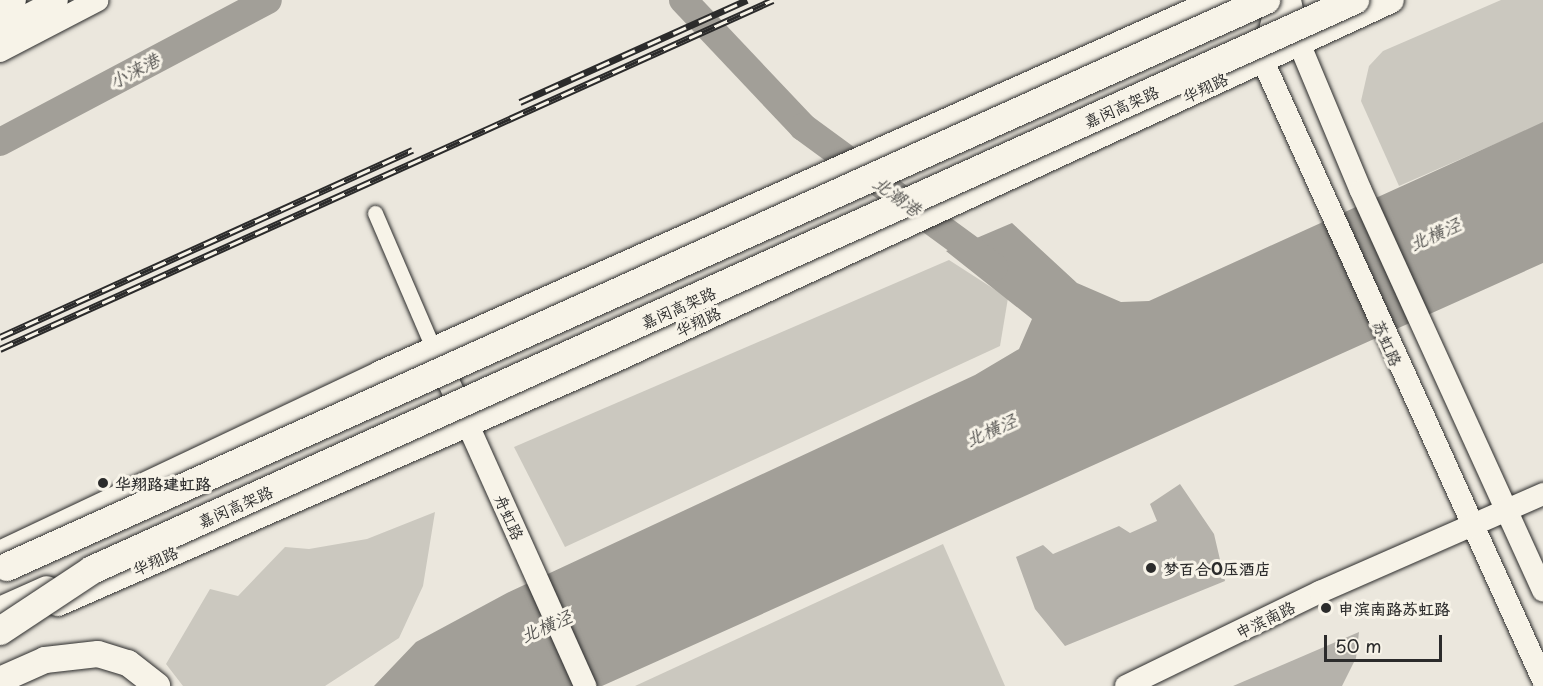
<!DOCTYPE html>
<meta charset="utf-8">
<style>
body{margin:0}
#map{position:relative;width:1543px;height:686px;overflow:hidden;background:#ebe7dd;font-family:"Playpen Sans","LXGW WenKai TC",sans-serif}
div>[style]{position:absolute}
.green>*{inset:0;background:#cbc8bf}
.water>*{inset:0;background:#a29f98}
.river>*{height:28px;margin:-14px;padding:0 14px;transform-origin:14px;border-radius:14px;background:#a29f98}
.building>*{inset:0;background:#b5b2ab}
.roads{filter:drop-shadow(0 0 2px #2b2b2b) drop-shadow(0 0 2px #2b2b2b)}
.street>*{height:15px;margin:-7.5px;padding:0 7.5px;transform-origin:7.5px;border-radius:7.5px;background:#f7f3e8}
.secondary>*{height:22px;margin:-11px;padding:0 11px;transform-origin:11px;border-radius:11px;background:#f7f3e8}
.primary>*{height:26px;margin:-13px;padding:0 13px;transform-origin:13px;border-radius:13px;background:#f7f3e8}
.highway>*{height:28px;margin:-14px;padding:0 14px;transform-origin:14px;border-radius:14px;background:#f7f3e8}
.rail>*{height:7px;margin-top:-3.5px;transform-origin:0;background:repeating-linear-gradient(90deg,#f7f3e8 0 14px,#2b2b2b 0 28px);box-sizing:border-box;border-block:2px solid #2b2b2b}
.bridges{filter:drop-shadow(0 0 2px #2b2b2b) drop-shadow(0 0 2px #2b2b2b)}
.highway-bridge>*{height:28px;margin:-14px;padding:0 14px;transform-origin:14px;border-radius:14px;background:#f7f3e8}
.dots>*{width:16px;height:16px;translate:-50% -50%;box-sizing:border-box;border:3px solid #f7f3e8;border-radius:50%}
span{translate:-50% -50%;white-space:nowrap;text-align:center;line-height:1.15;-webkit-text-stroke:6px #f7f3e8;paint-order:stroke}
.street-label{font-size:16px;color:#2b2b2b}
.poi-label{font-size:16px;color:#2b2b2b;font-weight:700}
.left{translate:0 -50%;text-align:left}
.water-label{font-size:18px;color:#555451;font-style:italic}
.scale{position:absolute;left:1324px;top:635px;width:118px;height:27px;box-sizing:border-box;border:3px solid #2b2b2b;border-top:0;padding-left:8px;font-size:18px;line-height:21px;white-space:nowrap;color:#2b2b2b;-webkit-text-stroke:4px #f7f3e8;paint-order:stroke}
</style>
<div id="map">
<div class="green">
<i style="clip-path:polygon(1501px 0,1543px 0,1543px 123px,1399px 186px,1361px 101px,1369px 66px,1383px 51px)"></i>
<i style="clip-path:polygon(949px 260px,1008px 298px,1000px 346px,565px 547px,514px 447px)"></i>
<i style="clip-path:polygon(435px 512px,423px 586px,399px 638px,325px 686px,183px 686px,166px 664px,210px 589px,238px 596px,285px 547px,309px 549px,367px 539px)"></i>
<i style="clip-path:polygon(943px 544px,1005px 686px,635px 686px)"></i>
</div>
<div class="water">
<i style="clip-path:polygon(1543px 122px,1543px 263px,602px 686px,374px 686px,416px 642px,507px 593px,975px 375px,1019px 349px,1032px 319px,946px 251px,1012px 223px,1077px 283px,1121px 302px,1149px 301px)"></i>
</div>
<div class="river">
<i style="left:683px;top:0;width:175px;rotate:46.6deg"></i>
<i style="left:803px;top:127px;width:237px;rotate:36.2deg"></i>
<i style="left:0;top:142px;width:303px;rotate:-27.9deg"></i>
</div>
<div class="building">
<i style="clip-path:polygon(1180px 484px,1214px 534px,1225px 581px,1065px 646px,1035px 609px,1016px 557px,1043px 545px,1053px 554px,1119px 526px,1130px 533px,1157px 521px,1150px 504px)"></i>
<i style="clip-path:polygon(1359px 632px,1356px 658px,1342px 686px,1233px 686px)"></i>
</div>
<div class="roads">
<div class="street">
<i style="left:375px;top:213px;width:149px;rotate:66.7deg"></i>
</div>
<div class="secondary">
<i style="left:1277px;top:0;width:63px;rotate:102.9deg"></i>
<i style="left:1263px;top:61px;width:679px;rotate:65.66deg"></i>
<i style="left:1290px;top:0;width:44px;rotate:78.2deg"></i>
<i style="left:1299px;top:43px;width:160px;rotate:67.3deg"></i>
<i style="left:1361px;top:191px;width:439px;rotate:65.5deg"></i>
<i style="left:0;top:8px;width:17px;rotate:-28deg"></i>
<i style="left:0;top:29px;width:64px;rotate:-27deg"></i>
<i style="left:0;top:51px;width:110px;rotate:-27.5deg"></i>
<i style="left:437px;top:356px;width:362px;rotate:65.8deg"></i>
<i style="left:1126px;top:686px;width:216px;rotate:-25.9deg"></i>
<i style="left:1320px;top:592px;width:244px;rotate:-23.7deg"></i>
</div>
<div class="primary">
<i style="left:0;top:554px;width:420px;rotate:-25.3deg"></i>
<i style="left:380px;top:374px;width:919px;rotate:-24.03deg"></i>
<i style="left:58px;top:603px;width:606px;rotate:-23.65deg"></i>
<i style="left:613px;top:360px;width:857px;rotate:-24.83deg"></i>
<i style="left:0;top:680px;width:49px;rotate:-24deg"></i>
<i style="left:45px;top:660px;width:53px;rotate:-6.5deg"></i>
<i style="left:98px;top:654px;width:31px;rotate:17deg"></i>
<i style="left:128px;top:663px;width:37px;rotate:38deg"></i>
</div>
<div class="highway">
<i style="left:0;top:611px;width:51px;rotate:-24.1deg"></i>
</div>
</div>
<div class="rail">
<i style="left:520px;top:102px;width:249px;rotate:-24.2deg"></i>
<i style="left:0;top:337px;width:453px;rotate:-24.4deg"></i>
<i style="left:0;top:349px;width:848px;rotate:-24.3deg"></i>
</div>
<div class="bridges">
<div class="highway-bridge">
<i style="left:7px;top:567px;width:1381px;rotate:-24.24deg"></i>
<i style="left:0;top:631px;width:110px;rotate:-33.5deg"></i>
<i style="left:92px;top:570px;width:1386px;rotate:-24.29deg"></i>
</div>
</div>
<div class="dots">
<i style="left:103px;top:483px;background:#2b2b2b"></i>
<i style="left:1151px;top:568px;background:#2b2b2b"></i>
<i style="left:1326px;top:608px;background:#2b2b2b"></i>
</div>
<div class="street-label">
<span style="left:1205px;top:87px;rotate:-25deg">华翔路</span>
<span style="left:1121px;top:106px;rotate:-24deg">嘉闵高架路</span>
<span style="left:678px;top:307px;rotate:-24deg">嘉闵高架路</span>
<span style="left:698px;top:321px;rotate:-25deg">华翔路</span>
<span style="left:1388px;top:343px;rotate:66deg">苏虹路</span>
<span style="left:235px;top:506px;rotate:-24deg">嘉闵高架路</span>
<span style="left:510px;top:517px;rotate:66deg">舟虹路</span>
<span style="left:155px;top:560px;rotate:-24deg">华翔路</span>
<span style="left:1265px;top:619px;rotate:-26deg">申滨南路</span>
</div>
<div class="poi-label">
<span class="left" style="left:115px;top:483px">华翔路建虹路</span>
<span class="left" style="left:1163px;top:568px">梦百合0压酒店</span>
<span class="left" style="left:1338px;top:608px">申滨南路苏虹路</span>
</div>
<div class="water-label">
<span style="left:134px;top:71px;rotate:-28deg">小涞港</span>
<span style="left:897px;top:196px;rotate:36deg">北潮港</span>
<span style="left:1435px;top:234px;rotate:-24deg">北横泾</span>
<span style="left:991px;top:430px;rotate:-24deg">北横泾</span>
<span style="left:546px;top:626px;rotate:-24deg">北横泾</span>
</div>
<div class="scale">50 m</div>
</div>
